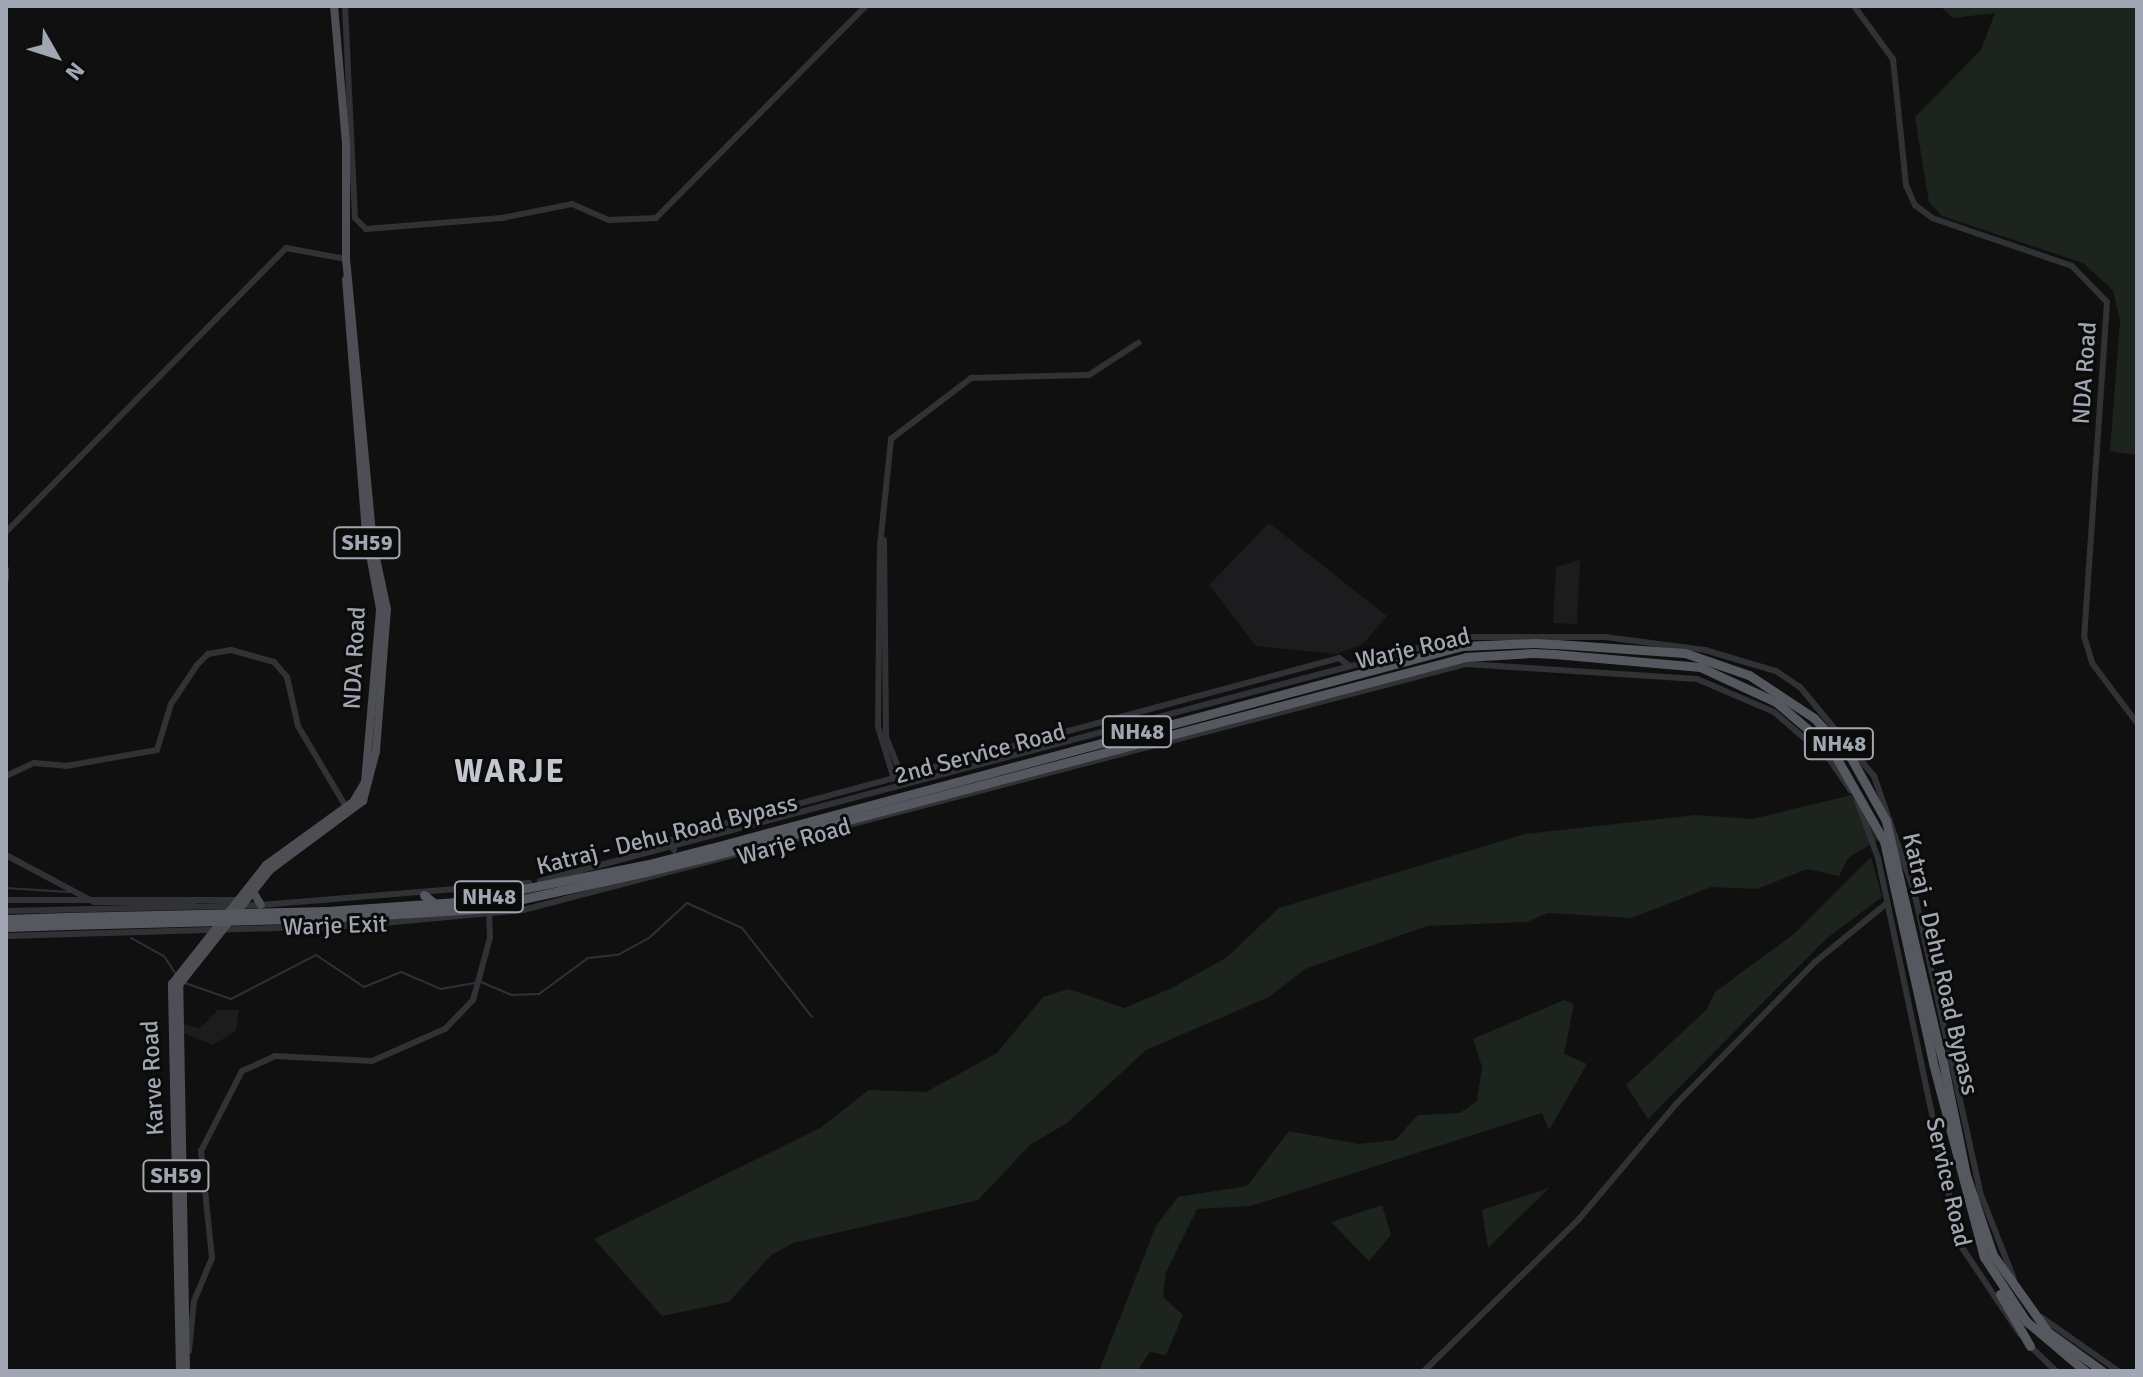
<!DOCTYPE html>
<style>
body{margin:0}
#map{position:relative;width:2143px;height:1377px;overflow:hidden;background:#101011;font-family:Signika,sans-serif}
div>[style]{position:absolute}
.built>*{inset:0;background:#1c1c1e}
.green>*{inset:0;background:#1c241d}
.stream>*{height:2px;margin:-1px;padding:0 1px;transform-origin:1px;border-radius:1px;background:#2a3339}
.tertiary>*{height:6px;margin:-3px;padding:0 3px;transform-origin:3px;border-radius:3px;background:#313236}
.primary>*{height:8px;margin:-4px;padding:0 4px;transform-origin:4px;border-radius:4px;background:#4d4f55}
.trunk>*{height:9px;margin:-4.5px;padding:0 4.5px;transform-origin:4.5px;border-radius:4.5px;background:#55585e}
.trunk-bridge>*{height:9px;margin:-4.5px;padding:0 4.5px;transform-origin:4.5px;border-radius:4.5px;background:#55585e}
span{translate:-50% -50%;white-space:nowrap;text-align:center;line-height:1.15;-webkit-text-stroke:6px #0b0b0c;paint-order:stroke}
.shield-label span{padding:2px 6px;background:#0b0b0c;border:2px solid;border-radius:6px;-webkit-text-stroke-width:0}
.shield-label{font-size:22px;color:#a1a7b2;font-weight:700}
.street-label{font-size:24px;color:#a1a7b2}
.district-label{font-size:32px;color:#c2c6ce;font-weight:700;letter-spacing:2px}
.frame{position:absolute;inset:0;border:8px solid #a1a7b2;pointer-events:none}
.north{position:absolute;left:16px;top:16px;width:80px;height:80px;-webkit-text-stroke:6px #0b0b0c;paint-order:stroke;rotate:129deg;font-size:22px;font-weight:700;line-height:32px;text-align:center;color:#a1a7b2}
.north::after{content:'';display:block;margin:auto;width:28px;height:36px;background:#a1a7b2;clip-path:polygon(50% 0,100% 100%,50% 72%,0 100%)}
</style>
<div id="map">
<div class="built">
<i style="clip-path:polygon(1269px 523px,1387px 616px,1363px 644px,1337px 654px,1256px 646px,1209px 585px)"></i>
<i style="clip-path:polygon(1580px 560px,1577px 624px,1553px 623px,1556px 567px)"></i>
<i style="clip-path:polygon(218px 1010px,239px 1010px,236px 1031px,213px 1045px,183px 1033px,182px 1024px,200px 1028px)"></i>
</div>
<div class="green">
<i style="clip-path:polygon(1940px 6px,2137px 6px,2137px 455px,2110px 451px,2120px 321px,2113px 290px,2083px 263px,1942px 216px,1929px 202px,1915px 117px,1981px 50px,1995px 13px,1953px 18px)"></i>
<i style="clip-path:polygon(1856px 794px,1878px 840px,1848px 858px,1839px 876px,1807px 869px,1757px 889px,1711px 887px,1632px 918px,1548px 913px,1527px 922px,1427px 926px,1305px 969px,1269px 997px,1146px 1050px,1067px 1123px,1031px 1144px,978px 1200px,793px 1243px,771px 1255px,729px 1302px,662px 1316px,594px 1239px,820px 1128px,869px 1090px,926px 1092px,997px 1053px,1043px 997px,1069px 989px,1124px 1008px,1172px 988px,1226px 958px,1279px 908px,1525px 834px,1696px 815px,1752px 819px)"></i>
<i style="clip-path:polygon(1871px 857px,1882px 897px,1827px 938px,1648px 1119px,1626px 1085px,1707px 1009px,1715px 992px,1794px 934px)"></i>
<i style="clip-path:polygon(1564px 1000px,1574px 1004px,1564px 1054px,1587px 1064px,1549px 1130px,1542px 1113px,1251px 1206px,1197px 1209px,1166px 1272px,1163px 1297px,1183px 1315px,1166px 1355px,1150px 1352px,1137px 1371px,1099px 1371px,1156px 1226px,1178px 1197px,1247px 1186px,1289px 1131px,1359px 1144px,1395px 1140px,1418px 1115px,1460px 1113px,1477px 1101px,1482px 1067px,1473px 1039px)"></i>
<i style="clip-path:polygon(1549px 1188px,1488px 1248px,1482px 1210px)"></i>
<i style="clip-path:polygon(1382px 1205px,1391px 1235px,1369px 1261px,1331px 1222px)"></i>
</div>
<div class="stream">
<i style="left:6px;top:888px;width:63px;rotate:3.6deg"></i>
<i style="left:131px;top:938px;width:38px;rotate:29deg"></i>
<i style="left:164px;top:956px;width:20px;rotate:57deg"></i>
<i style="left:481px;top:982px;width:34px;rotate:23deg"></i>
<i style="left:512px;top:995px;width:27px;rotate:-2deg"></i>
<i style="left:539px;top:994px;width:61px;rotate:-36.3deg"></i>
<i style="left:588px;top:958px;width:30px;rotate:-6deg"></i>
<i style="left:618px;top:955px;width:35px;rotate:-29deg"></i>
<i style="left:649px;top:938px;width:52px;rotate:-42.6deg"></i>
<i style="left:687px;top:903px;width:60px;rotate:24.4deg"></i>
<i style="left:742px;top:928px;width:113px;rotate:51.8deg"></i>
<i style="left:185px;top:983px;width:49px;rotate:19.2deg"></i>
<i style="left:231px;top:999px;width:96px;rotate:-27.4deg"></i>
<i style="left:316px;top:955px;width:58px;rotate:33.7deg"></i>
<i style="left:364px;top:987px;width:40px;rotate:-22deg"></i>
<i style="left:401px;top:972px;width:43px;rotate:23deg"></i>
<i style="left:441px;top:989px;width:34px;rotate:-10deg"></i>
</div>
<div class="tertiary">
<i style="left:345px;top:6px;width:212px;rotate:87.3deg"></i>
<i style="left:355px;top:218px;width:16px;rotate:45deg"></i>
<i style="left:366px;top:229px;width:136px;rotate:-4.6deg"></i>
<i style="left:502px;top:218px;width:71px;rotate:-11.3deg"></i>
<i style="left:572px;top:204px;width:40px;rotate:23.4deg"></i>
<i style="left:609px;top:220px;width:47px;rotate:-2.4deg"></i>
<i style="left:656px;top:218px;width:298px;rotate:-45.3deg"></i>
<i style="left:1854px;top:6px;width:66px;rotate:53.7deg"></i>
<i style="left:1893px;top:59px;width:127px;rotate:84.1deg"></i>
<i style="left:1906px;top:185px;width:22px;rotate:66deg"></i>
<i style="left:1915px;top:205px;width:21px;rotate:37deg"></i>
<i style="left:1932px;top:218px;width:148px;rotate:18.9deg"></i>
<i style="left:2072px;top:266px;width:50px;rotate:45.8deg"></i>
<i style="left:2107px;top:302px;width:335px;rotate:93.9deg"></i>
<i style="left:2084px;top:636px;width:28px;rotate:73deg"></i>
<i style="left:2092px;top:663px;width:75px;rotate:53.1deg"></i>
<i style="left:6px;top:532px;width:399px;rotate:-45.4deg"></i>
<i style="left:286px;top:248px;width:61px;rotate:10.4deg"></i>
<i style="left:884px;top:540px;width:197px;rotate:89.4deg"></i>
<i style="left:886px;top:737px;width:51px;rotate:68deg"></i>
<i style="left:6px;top:569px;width:10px;rotate:90deg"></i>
<i style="left:6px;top:776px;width:31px;rotate:-25deg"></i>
<i style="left:34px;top:763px;width:32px;rotate:5deg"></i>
<i style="left:66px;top:766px;width:92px;rotate:-10deg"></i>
<i style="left:157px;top:750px;width:48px;rotate:-73.1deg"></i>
<i style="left:171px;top:704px;width:47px;rotate:-56.3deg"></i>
<i style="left:197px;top:665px;width:16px;rotate:-45deg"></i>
<i style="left:208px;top:654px;width:23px;rotate:-10deg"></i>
<i style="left:231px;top:650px;width:45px;rotate:15.6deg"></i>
<i style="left:274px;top:662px;width:20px;rotate:49deg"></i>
<i style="left:287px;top:677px;width:50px;rotate:77.3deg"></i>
<i style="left:298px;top:726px;width:94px;rotate:59.3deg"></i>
<i style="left:894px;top:779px;width:54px;rotate:-107.1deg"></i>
<i style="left:878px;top:727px;width:181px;rotate:-89.4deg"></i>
<i style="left:880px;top:546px;width:108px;rotate:-84.1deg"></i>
<i style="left:891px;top:439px;width:101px;rotate:-37.3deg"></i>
<i style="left:971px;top:378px;width:118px;rotate:-1.5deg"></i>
<i style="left:1089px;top:375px;width:59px;rotate:-33.1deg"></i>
<i style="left:1857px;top:801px;width:61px;rotate:69.8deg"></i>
<i style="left:1878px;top:858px;width:393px;rotate:78.1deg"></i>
<i style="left:1959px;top:1243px;width:110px;rotate:56.2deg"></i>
<i style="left:674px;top:850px;width:11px;rotate:-124deg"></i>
<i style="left:668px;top:841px;width:50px;rotate:-17.4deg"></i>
<i style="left:716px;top:826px;width:645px;rotate:-15.09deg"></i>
<i style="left:1339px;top:658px;width:10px;rotate:37deg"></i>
<i style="left:6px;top:855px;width:100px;rotate:28.1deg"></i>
<i style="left:94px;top:902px;width:100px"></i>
<i style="left:540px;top:881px;width:952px;rotate:-14.85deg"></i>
<i style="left:1460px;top:637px;width:145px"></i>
<i style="left:1605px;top:637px;width:101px;rotate:7.4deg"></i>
<i style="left:1705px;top:650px;width:74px;rotate:16.5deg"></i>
<i style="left:1776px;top:671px;width:29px;rotate:34deg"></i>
<i style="left:1800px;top:687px;width:116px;rotate:50.3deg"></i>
<i style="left:1874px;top:776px;width:122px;rotate:70.8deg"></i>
<i style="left:1914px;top:891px;width:311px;rotate:77.6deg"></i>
<i style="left:1981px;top:1195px;width:90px;rotate:68.6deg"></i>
<i style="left:6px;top:900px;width:236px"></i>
<i style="left:6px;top:911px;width:255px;rotate:-1.3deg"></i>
<i style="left:261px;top:905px;width:269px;rotate:-4.7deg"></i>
<i style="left:6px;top:936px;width:345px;rotate:-1.7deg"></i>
<i style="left:351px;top:926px;width:173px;rotate:-5.3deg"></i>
<i style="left:523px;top:910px;width:975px;rotate:-14.62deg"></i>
<i style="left:1466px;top:664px;width:231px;rotate:3.7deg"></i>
<i style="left:1697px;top:679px;width:84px;rotate:23.2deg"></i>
<i style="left:1774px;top:712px;width:74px;rotate:40.6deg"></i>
<i style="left:1830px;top:760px;width:37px;rotate:56deg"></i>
<i style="left:2041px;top:1317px;width:94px;rotate:35deg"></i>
<i style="left:2030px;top:1346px;width:36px;rotate:44deg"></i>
<i style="left:189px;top:1351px;width:50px;rotate:-84.3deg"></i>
<i style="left:194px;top:1301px;width:47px;rotate:-67.3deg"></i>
<i style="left:212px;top:1258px;width:108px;rotate:-95.9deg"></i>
<i style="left:201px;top:1151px;width:90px;rotate:-62.9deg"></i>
<i style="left:242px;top:1071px;width:36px;rotate:-24deg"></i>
<i style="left:275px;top:1056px;width:97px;rotate:3deg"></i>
<i style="left:372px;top:1061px;width:80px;rotate:-23.7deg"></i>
<i style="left:445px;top:1029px;width:40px;rotate:-46deg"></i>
<i style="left:473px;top:1000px;width:64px;rotate:-74.7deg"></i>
<i style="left:490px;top:938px;width:23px;rotate:-92deg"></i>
<i style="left:1424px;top:1371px;width:217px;rotate:-44.4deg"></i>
<i style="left:1579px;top:1219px;width:152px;rotate:-49.8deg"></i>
<i style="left:1677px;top:1103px;width:197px;rotate:-45.6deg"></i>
<i style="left:1815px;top:962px;width:93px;rotate:-39.3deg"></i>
</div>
<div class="primary">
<i style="left:252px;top:890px;width:17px;rotate:59deg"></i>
<i style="left:180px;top:1371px;width:387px;rotate:-91.2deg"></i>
<i style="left:172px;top:984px;width:152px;rotate:-51.7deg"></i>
<i style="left:266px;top:865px;width:107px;rotate:-35.9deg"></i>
<i style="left:353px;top:802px;width:23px;rotate:-59deg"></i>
<i style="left:365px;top:782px;width:174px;rotate:-85deg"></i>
<i style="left:380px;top:609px;width:77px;rotate:-100.4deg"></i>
<i style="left:366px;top:533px;width:254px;rotate:-94.5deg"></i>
<i style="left:186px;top:1371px;width:386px;rotate:-91deg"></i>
<i style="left:179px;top:985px;width:147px;rotate:-51.6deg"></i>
<i style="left:270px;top:870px;width:116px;rotate:-36.6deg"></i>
<i style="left:363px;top:801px;width:52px;rotate:-75.4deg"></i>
<i style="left:376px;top:751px;width:142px;rotate:-85.6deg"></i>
<i style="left:387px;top:609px;width:66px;rotate:-102.2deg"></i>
<i style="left:373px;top:544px;width:286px;rotate:-95.4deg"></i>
<i style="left:346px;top:259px;width:116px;rotate:-90deg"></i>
<i style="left:346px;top:143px;width:138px;rotate:-95deg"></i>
</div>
<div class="trunk">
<i style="left:1556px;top:644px;width:129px;rotate:4deg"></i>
<i style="left:1685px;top:653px;width:68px;rotate:19deg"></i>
<i style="left:1749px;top:675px;width:78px;rotate:33.5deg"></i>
<i style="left:1814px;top:718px;width:54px;rotate:47.2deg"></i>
<i style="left:1851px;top:758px;width:72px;rotate:60.9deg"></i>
<i style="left:1886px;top:821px;width:221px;rotate:76.9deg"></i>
<i style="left:1554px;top:654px;width:147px;rotate:5.1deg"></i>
<i style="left:1700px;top:667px;width:84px;rotate:24.7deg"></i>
<i style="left:1776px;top:702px;width:74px;rotate:40.6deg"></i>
<i style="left:1832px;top:750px;width:105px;rotate:60.3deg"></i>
<i style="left:1884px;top:841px;width:203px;rotate:77.5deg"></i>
<i style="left:711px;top:848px;width:778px;rotate:-15.05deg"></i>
<i style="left:1462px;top:646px;width:72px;rotate:-2.4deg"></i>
<i style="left:712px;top:856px;width:780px;rotate:-14.78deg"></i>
<i style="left:1466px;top:657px;width:67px;rotate:-3.4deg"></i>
<i style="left:424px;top:895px;width:14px;rotate:39deg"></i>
<i style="left:328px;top:911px;width:129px;rotate:-4deg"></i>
<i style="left:457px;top:902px;width:196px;rotate:-11.2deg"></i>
<i style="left:333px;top:918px;width:144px;rotate:-3.6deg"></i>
<i style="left:477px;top:909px;width:177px;rotate:-12.4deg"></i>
<i style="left:6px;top:919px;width:61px;rotate:-1.9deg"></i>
<i style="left:6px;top:927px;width:61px;rotate:-1.9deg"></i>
<i style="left:1943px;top:1062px;width:115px;rotate:78.5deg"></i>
<i style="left:1966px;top:1175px;width:84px;rotate:71.4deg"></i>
<i style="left:1993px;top:1255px;width:95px;rotate:54.5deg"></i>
<i style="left:2048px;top:1332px;width:67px;rotate:35.8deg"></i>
<i style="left:1933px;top:1063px;width:201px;rotate:75.3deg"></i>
<i style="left:1984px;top:1257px;width:77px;rotate:56.7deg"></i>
<i style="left:2026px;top:1321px;width:77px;rotate:40.3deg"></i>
<i style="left:2000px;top:1294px;width:60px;rotate:60deg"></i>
</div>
<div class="trunk-bridge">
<i style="left:1534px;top:643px;width:22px;rotate:3deg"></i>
<i style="left:1533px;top:653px;width:21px;rotate:3deg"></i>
<i style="left:649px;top:864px;width:64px;rotate:-14.5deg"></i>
<i style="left:650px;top:871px;width:64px;rotate:-13.6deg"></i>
<i style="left:67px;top:917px;width:261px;rotate:-1.3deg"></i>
<i style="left:67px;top:925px;width:266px;rotate:-1.5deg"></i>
<i style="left:1936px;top:1036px;width:27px;rotate:75deg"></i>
<i style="left:1928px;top:1039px;width:25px;rotate:78deg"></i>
</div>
<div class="shield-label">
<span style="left:367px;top:543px">SH59</span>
<span style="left:1137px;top:732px">NH48</span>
<span style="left:1839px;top:744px">NH48</span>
<span style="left:489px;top:897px">NH48</span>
<span style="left:176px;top:1176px">SH59</span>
</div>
<div class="street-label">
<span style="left:2085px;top:373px;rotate:-86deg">NDA Road</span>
<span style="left:1413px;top:649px;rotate:-13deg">Warje Road</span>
<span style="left:355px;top:658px;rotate:-87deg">NDA Road</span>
<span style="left:980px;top:754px;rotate:-15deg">2nd Service Road</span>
<span style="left:667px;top:835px;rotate:-14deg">Katraj - Dehu Road Bypass</span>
<span style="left:794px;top:842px;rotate:-16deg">Warje Road</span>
<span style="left:335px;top:926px;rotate:-2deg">Warje Exit</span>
<span style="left:1940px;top:964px;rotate:77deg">Katraj - Dehu Road Bypass</span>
<span style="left:153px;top:1078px;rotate:-93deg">Karve Road</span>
<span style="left:1948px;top:1182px;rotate:77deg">Service Road</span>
</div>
<div class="district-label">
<span style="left:510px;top:772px">WARJE</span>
</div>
<div class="frame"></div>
<div class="north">N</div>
</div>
